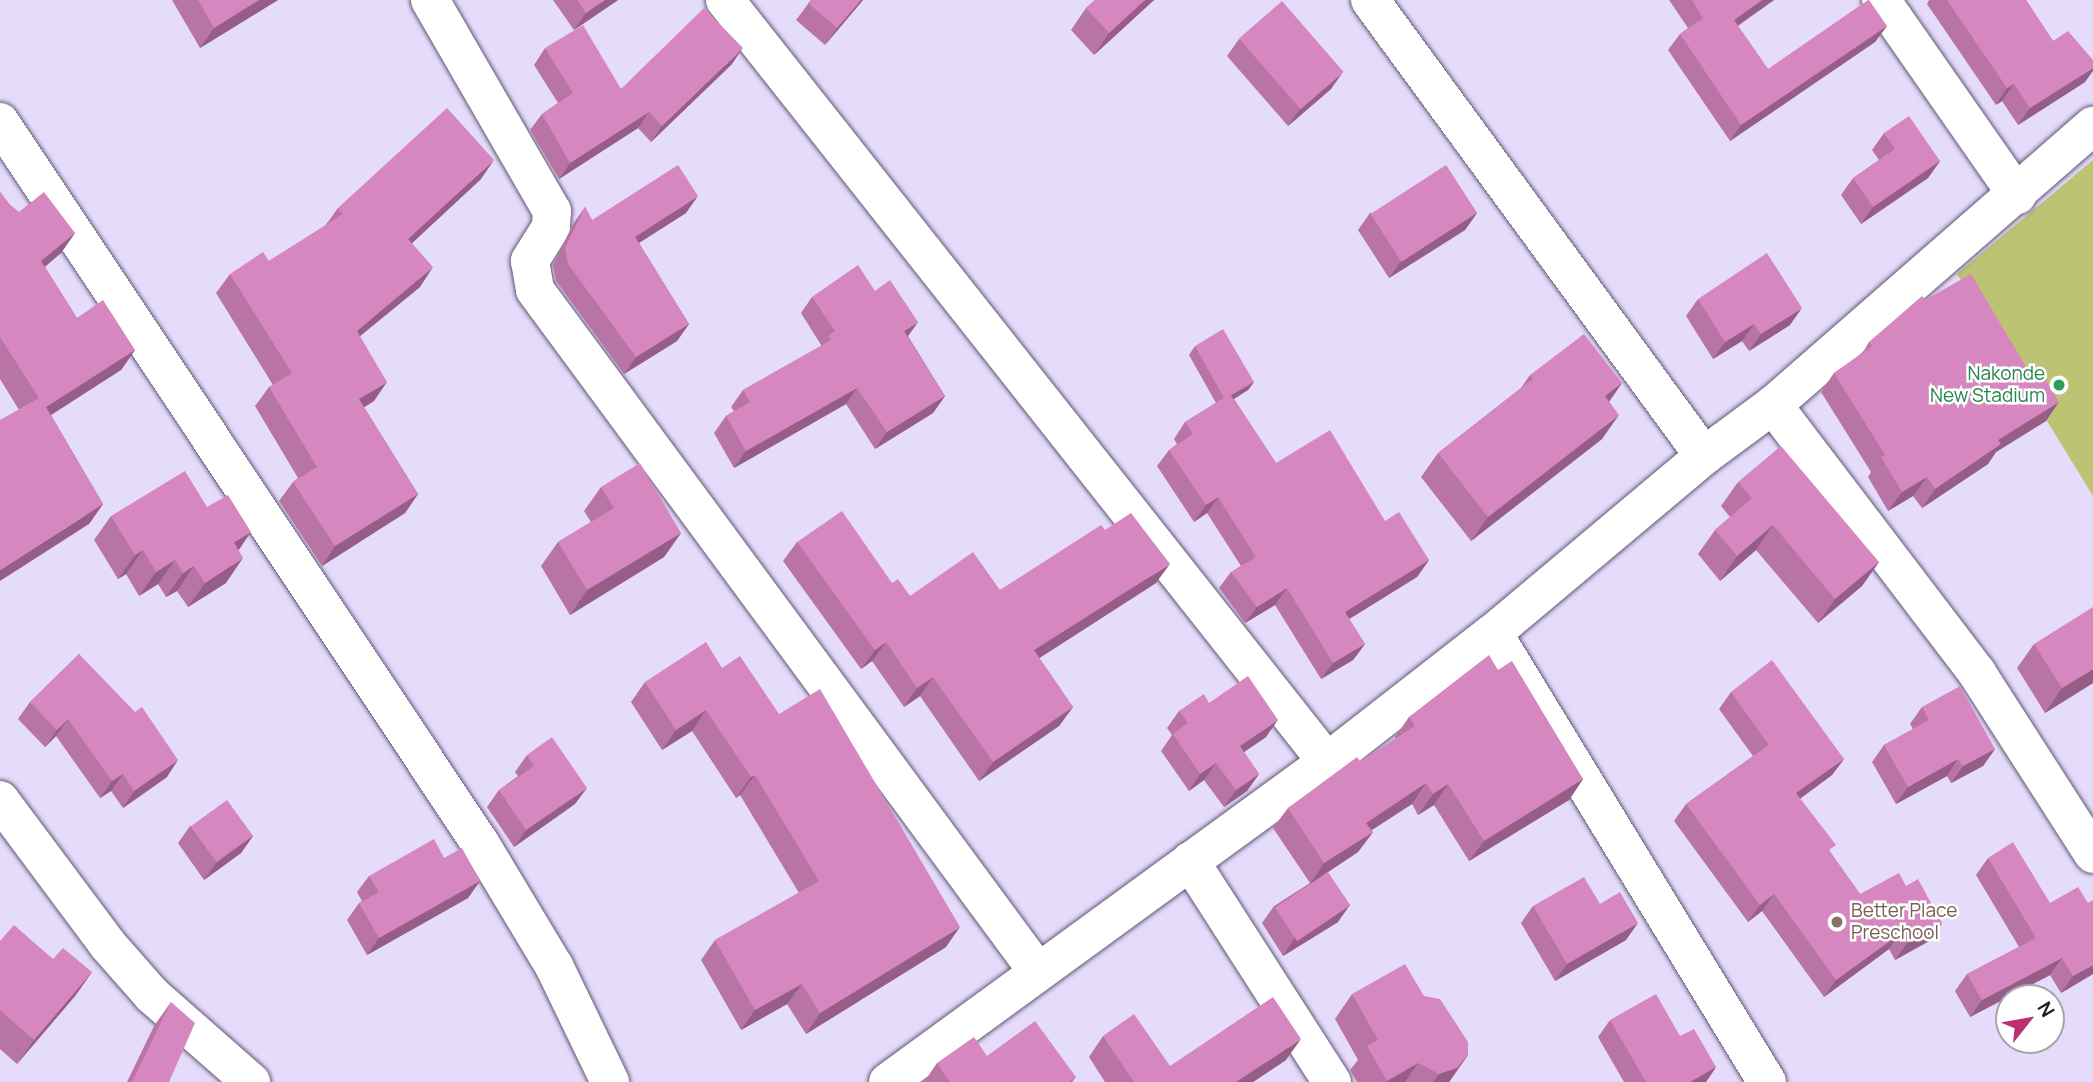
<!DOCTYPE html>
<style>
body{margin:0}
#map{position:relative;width:2093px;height:1082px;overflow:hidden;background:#e5dcfc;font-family:Manrope,sans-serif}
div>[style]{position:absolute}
.green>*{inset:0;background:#bcc373}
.roads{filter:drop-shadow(0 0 2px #605873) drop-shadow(0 0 2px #605873)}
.street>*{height:38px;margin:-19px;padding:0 19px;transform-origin:19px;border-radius:19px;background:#fff}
.wall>*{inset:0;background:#b874a4}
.shaded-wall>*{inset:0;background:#965e86}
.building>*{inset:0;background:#d687bf;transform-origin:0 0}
.dots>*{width:19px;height:19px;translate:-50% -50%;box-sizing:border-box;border:4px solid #fff;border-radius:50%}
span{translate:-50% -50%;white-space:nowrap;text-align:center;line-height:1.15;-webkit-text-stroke:5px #fff;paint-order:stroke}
.leisure-label{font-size:19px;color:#27864d}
.right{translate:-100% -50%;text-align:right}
.education-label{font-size:19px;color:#785e54}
.left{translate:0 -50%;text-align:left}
.north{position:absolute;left:1995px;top:984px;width:70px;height:70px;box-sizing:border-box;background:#fff;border:2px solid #a6a5a9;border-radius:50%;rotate:59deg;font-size:19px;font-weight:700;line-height:28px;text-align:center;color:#201d29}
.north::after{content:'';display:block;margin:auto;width:24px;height:32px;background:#b83172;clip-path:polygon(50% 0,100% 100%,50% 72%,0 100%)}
</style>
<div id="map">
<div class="green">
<i style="clip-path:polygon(2093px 160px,2093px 496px,1957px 274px)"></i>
</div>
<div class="roads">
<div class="street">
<i style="left:430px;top:0;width:244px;rotate:60deg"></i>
<i style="left:552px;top:211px;width:16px;rotate:94deg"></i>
<i style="left:551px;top:227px;width:40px;rotate:122deg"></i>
<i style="left:530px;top:261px;width:29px;rotate:80deg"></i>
<i style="left:535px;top:290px;width:847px;rotate:53.59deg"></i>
<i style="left:725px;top:0;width:971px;rotate:51.69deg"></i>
<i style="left:1370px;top:0;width:565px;rotate:53.78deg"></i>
<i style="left:1881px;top:0;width:238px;rotate:55.1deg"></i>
<i style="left:0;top:122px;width:866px;rotate:56.35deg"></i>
<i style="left:480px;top:843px;width:144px;rotate:59deg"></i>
<i style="left:554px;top:966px;width:129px;rotate:64.2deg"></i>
<i style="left:1773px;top:405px;width:337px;rotate:52.7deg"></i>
<i style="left:1977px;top:673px;width:215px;rotate:57.3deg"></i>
<i style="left:1493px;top:633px;width:526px;rotate:58.61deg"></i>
<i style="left:0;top:800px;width:181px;rotate:53.3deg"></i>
<i style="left:108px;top:945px;width:67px;rotate:48.7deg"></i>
<i style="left:152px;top:995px;width:132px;rotate:41.3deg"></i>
<i style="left:1190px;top:861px;width:263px;rotate:57.3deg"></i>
<i style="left:888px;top:1082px;width:543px;rotate:-36.09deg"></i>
<i style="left:1327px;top:762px;width:210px;rotate:-37.9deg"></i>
<i style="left:1493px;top:633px;width:275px;rotate:-40deg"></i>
<i style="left:1704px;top:456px;width:86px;rotate:-36.5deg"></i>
<i style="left:1773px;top:405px;width:425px;rotate:-41.1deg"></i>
</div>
</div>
<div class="wall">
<i style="clip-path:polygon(172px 0,278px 0,200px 48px)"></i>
<i style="clip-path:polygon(553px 0,618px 0,574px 30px)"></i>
<i style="clip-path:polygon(811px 0,863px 0,825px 45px,796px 20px)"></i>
<i style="clip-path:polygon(1095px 0,1154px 0,1094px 55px,1071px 30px,1086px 8px)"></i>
<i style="clip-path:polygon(1669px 0,1774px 0,1738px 26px,1768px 69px,1887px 26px,1875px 42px,1730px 141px,1668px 50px,1680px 34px,1688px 28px)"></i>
<i style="clip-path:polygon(1929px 0,2026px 0,2053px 41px,2085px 82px,2018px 125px,2002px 101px,1996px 105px,1927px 4px)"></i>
<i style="clip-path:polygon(1239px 39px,1331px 89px,1288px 126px,1227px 56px)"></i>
<i style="clip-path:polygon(545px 48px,621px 89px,732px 64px,651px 142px,638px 128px,559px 179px,530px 130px,542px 114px,558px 103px,534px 65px)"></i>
<i style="clip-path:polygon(1884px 133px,1940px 161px,1928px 178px,1861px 224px,1841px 195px,1853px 178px,1879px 160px,1872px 150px)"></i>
<i style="clip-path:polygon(481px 179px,412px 243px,420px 287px,360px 336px,374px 401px,364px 407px,418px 494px,405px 513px,322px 566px,279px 501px,293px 482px,298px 478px,255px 406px,269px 387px,273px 385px,216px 293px,230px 274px,269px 261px,325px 226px,338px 208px)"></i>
<i style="clip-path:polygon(0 192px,10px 205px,19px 212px,75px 233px,61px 253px,45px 267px,77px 318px,135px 350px,121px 370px,51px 415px,103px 504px,89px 524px,0 379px)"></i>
<i style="clip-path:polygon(585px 207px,592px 220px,686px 213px,639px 243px,689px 324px,677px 341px,624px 374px,556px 281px,553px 265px,573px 224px)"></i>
<i style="clip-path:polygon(1370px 213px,1477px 213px,1465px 230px,1389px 278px,1358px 230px)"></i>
<i style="clip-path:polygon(875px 291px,908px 336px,945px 396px,933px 413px,875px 449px,846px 404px,734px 468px,714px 433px,726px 416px,734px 411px,731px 407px,743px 390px,821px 346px,821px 345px,801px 313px,812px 297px)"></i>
<i style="clip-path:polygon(1698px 299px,1790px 325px,1749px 351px,1742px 341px,1713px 359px,1686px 316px)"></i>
<i style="clip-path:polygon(1925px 300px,2046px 421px,1996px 452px,1988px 464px,1922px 508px,1913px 496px,1888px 511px,1868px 477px,1871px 472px,1821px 392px,1834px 373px,1862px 354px,1869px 342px)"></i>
<i style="clip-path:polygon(1195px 346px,1254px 382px,1248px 390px,1234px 399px,1276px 463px,1385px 521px,1429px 560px,1417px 577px,1349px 619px,1365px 644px,1353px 660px,1321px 679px,1275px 605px,1245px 623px,1219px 588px,1231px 572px,1241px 566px,1207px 513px,1194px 522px,1157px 466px,1169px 450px,1177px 444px,1174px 439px,1185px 422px,1216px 403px,1189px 355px)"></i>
<i style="clip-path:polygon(1530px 375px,1622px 383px,1609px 402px,1602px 439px,1471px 541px,1421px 477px,1438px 453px,1521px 388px)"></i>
<i style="clip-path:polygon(1738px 482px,1879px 562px,1862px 586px,1818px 623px,1756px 550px,1720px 581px,1698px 554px,1715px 530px,1730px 517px,1721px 506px)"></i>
<i style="clip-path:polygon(601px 487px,681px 533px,664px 557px,570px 615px,541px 566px,558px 542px,591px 522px,584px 511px)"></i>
<i style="clip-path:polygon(207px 507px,238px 550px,226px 583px,188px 607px,177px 591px,166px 597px,158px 584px,139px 596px,126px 574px,118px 579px,94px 540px,111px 516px)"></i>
<i style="clip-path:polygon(1105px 530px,1156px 583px,1039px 658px,1073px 707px,1059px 726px,979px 781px,920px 696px,904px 707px,872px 661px,861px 669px,783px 561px,797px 542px,892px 583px,910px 596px,1000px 590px)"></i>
<i style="clip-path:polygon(2034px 644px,2093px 683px,2045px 713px,2017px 668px)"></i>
<i style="clip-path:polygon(79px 654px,167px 777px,123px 808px,111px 791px,100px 798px,56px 736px,45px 747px,18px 719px,30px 702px)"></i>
<i style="clip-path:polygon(722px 668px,779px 714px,946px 947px,806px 1034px,787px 1004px,741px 1030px,701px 960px,715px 940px,799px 893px,740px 795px,736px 798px,692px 731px,662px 750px,631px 702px,645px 682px)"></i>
<i style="clip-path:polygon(1498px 670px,1583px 779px,1569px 800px,1469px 861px,1434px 805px,1418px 815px,1412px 804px,1371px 830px,1373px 832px,1358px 852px,1322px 876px,1338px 922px,1283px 956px,1262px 923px,1274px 906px,1310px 883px,1273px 828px,1288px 808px,1395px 739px,1395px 737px,1409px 717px)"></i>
<i style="clip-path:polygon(1731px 692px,1844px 759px,1832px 775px,1800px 799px,1830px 852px,1860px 894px,1931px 940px,1895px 960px,1889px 949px,1824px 997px,1762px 911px,1748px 922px,1674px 821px,1686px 804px,1753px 756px,1719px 709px)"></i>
<i style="clip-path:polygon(1209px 703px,1266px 737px,1244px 752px,1259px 774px,1247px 791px,1224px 807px,1204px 780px,1189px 791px,1161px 751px,1172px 735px,1167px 728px,1179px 711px)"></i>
<i style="clip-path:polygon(1922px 707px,1995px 749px,1983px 766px,1951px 783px,1947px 776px,1896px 804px,1872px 762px,1884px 745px,1913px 729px,1910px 724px)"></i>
<i style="clip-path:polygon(527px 755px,575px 804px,514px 847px,487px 807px,499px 790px,518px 776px,515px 772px)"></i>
<i style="clip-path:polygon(190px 826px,253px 836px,241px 853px,204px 880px,178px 843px)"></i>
<i style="clip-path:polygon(444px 858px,480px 881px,468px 898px,367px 955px,347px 920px,359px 903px,362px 901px,357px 892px,369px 876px)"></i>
<i style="clip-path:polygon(1988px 858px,2093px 974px,2061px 993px,2050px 975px,1970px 1017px,1955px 991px,1967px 974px,2019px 947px,1976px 875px)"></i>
<i style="clip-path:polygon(1600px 904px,1626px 940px,1555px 981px,1521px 923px,1533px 906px)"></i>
<i style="clip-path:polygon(0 941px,92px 972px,75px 996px,17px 1064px,0 1049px)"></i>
<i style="clip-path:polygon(1352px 994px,1424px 996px,1468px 1055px,1449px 1082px,1357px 1082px,1350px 1070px,1358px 1060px,1335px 1019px)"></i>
<i style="clip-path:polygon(171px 1002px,169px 1082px,127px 1082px,154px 1026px)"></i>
<i style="clip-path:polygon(1610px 1020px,1680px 1036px,1716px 1067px,1706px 1082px,1624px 1082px,1598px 1037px)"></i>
<i style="clip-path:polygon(1103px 1036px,1170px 1066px,1286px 1060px,1253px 1082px,1105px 1082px,1089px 1057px)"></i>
<i style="clip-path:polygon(987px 1056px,1076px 1077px,1072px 1082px,924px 1082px,937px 1063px)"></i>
</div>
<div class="shaded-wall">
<i style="clip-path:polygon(259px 0,278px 0,200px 48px,214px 28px)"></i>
<i style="clip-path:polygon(605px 0,618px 0,574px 30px,586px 13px)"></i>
<i style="clip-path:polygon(861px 0,863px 0,825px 45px,837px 28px)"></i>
<i style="clip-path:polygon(1145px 0,1154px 0,1094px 55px,1109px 33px)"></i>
<i style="clip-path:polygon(1762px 0,1774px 0,1722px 36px,1734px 20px)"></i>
<i style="clip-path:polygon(1887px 26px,1875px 42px,1730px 141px,1741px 125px)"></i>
<i style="clip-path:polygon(743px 48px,732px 64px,651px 142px,662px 126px)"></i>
<i style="clip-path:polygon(2093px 68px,2093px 71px,2085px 82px,2018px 125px,2030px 108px)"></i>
<i style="clip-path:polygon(1343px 72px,1331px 89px,1288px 126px,1300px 109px)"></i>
<i style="clip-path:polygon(2014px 84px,2002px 101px,1996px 105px,2007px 88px)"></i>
<i style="clip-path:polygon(649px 112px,638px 128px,559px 179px,570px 163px)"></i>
<i style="clip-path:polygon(494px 160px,481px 179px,395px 259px,408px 239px)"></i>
<i style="clip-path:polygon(1940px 161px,1928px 178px,1861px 224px,1873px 207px)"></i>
<i style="clip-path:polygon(698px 196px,686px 213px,623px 253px,635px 237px)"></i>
<i style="clip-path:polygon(1477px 213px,1465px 230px,1389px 278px,1401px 261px)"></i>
<i style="clip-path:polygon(75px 233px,61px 253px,27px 281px,41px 261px)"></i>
<i style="clip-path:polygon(433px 267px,420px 287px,343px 350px,357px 331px)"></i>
<i style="clip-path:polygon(1802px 308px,1790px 325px,1749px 351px,1761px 334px)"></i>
<i style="clip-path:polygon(918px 322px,906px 339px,904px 331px)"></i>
<i style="clip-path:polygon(689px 324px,677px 341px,624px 374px,636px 357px)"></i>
<i style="clip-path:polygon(1754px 324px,1742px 341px,1713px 359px,1725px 342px)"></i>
<i style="clip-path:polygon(135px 350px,121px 370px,32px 427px,46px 407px)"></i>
<i style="clip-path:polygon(387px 382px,374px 401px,345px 419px,359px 399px)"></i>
<i style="clip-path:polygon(1254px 382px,1248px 390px,1219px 408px,1225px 399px)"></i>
<i style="clip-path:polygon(1622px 383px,1605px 407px,1605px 396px)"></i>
<i style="clip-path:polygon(857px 388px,846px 404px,734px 468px,746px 451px)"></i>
<i style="clip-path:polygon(945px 396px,933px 413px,875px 449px,887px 432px)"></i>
<i style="clip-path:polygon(2059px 402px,2046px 421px,1996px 452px,1988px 464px,1922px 508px,1935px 489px,1998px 440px)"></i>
<i style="clip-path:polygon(1619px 415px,1602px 439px,1471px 541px,1488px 517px)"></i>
<i style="clip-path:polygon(1927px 477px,1913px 496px,1888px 511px,1902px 492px)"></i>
<i style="clip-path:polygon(418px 494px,405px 513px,322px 566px,335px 546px)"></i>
<i style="clip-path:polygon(1218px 497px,1207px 513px,1194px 522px,1206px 505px)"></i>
<i style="clip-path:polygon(103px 504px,89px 524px,0 581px,0 570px)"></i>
<i style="clip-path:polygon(1773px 525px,1756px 550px,1720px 581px,1737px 556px)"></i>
<i style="clip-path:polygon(251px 532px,234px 557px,234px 542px)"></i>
<i style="clip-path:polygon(681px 533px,664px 557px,570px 615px,587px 590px)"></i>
<i style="clip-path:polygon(143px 550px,126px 574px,118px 579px,135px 555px)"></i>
<i style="clip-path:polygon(243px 558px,226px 583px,188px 607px,205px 583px)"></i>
<i style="clip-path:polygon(175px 560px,158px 584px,139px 596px,156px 572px)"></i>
<i style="clip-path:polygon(1429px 560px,1417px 577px,1333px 629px,1345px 612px)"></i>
<i style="clip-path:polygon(1879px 562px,1862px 586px,1818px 623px,1835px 599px)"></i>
<i style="clip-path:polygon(1170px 564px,1156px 583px,1021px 670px,1034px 650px)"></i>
<i style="clip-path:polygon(194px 566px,177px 591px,166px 597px,183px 573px)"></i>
<i style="clip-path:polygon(1287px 588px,1275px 605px,1245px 623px,1257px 607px)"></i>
<i style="clip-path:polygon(886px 642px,872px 661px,861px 669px,875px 650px)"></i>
<i style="clip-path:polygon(1365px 644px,1353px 660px,1321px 679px,1333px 663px)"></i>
<i style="clip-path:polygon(2093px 669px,2093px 683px,2045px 713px,2062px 688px)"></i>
<i style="clip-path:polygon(933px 677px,920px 696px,904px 707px,917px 688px)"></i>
<i style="clip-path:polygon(1073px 707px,1059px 726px,979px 781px,993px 762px)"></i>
<i style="clip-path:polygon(706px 710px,692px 731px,662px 750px,676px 730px)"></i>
<i style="clip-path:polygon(68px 719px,56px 736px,45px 747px,57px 730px)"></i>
<i style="clip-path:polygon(1278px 720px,1266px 737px,1228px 763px,1240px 746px)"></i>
<i style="clip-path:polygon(1995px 749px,1983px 766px,1951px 783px,1963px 766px)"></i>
<i style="clip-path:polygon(1844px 759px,1832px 775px,1784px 810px,1796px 793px)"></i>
<i style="clip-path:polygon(1958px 759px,1947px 776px,1896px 804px,1908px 787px)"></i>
<i style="clip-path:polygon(178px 760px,167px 777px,123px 808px,134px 791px)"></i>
<i style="clip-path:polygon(1216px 763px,1204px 780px,1189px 791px,1200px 774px)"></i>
<i style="clip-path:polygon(123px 774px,111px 791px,100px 798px,112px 781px)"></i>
<i style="clip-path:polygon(1259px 774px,1247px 791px,1224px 807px,1236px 790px)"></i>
<i style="clip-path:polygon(755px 775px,740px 795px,736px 798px,751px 777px)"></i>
<i style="clip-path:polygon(1583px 779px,1569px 800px,1469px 861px,1484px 841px)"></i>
<i style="clip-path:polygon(1426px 783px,1412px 804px,1352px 843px,1366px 823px)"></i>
<i style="clip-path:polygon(1448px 784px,1434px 805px,1418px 815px,1433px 794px)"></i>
<i style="clip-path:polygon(587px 788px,575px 804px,514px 847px,526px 830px)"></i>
<i style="clip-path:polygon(1373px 832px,1358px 852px,1310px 884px,1324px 863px)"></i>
<i style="clip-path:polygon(253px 836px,241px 853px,204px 880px,216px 863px)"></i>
<i style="clip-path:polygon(480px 881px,468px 898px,367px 955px,379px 938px)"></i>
<i style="clip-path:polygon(1774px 894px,1762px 911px,1748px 922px,1760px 905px)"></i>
<i style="clip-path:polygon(1350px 905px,1338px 922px,1283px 956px,1294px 939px)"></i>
<i style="clip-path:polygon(1638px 923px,1626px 940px,1555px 981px,1567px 964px)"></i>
<i style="clip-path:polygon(1942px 923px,1931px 940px,1895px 960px,1907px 943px)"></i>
<i style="clip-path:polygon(960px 927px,946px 947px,806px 1034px,820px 1013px)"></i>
<i style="clip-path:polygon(1901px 933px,1889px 949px,1824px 997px,1836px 980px)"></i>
<i style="clip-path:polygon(2062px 958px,2050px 975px,1970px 1017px,1982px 1000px)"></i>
<i style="clip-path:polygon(2093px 965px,2093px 974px,2061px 993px,2073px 976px)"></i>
<i style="clip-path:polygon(92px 972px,75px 996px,17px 1064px,34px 1040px)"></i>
<i style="clip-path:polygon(802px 984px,787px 1004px,741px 1030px,755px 1010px)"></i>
<i style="clip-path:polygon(1301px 1039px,1286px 1060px,1253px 1082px,1236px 1082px)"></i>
<i style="clip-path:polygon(1468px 1055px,1449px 1082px,1433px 1082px,1439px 1074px)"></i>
<i style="clip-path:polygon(1418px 1063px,1405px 1082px,1386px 1082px,1387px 1081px)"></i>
<i style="clip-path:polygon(1716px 1067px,1706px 1082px,1690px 1082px)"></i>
</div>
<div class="building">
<i style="clip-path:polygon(198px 0,259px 0,214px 28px)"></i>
<i style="clip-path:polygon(577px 0,605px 0,586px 13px)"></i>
<i style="clip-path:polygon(811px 0,861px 0,837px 28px,808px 3px)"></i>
<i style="clip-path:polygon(1095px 0,1145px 0,1109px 33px,1086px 8px)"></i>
<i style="clip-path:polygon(1692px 0,1762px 0,1734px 20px,1768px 69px,1868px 0,1869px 0,1887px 26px,1741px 125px,1680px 34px,1703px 18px)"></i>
<i style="clip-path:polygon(1947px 0,2026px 0,2053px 41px,2068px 31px,2093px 60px,2093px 68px,2030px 108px,2014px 84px,2007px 88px)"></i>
<i style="left:1282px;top:1px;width:94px;height:57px;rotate:49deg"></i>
<i style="clip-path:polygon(704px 8px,743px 48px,662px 126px,649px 112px,570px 163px,542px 114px,573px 93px,545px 48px,583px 25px,621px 89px)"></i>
<i style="clip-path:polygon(447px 108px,494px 160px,408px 239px,433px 267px,357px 331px,387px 382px,359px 399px,418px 494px,335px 546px,293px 482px,317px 467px,269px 387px,292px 373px,230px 274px,263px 252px,269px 261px,343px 214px,338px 208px)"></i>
<i style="clip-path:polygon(1909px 116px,1940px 161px,1873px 207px,1853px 178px,1895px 149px,1884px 133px)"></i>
<i style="clip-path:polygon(678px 165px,698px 196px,635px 237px,689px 324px,636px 357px,568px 264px,565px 248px,585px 207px,592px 220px)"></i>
<i style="left:1446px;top:165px;width:57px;height:90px;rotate:57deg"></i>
<i style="clip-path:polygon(0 192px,10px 205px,19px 212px,44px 192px,75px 233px,41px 261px,77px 318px,103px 300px,135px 350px,46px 407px,103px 504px,0 570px,0 420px,39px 398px,0 337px)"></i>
<i style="clip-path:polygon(1767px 253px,1802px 308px,1761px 334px,1754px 324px,1725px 342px,1698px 299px)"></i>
<i style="clip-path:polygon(858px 265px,875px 291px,890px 280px,918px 322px,904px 331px,945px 396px,887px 432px,857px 388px,746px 451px,726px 416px,750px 402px,743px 390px,831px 340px,828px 336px,835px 331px,812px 297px)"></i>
<i style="clip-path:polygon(1971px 274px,2029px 372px,2038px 367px,2059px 402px,1998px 440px,2001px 444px,1935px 489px,1927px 477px,1902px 492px,1881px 457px,1885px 455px,1834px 373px,1872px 346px,1869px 342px,1922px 296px,1925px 300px)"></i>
<i style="clip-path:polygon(1223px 329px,1254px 382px,1231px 395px,1230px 394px,1224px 398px,1195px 346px)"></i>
<i style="clip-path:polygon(1584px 334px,1622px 383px,1605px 396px,1619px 415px,1488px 517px,1438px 453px,1533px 379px,1530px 375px)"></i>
<i style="clip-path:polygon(1230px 394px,1276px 463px,1330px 430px,1385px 521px,1399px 512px,1429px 560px,1345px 612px,1365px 644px,1333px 663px,1287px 588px,1257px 607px,1231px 572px,1256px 557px,1218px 497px,1206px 505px,1169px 450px,1193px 434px,1185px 422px)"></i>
<i style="clip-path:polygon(1781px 446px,1879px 562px,1835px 599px,1773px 525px,1737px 556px,1715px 530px,1752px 498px,1738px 482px)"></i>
<i style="clip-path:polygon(640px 463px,681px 533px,587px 590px,558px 542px,614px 508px,601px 487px)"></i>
<i style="clip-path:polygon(185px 471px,207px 507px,228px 495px,251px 532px,234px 542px,243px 558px,205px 583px,194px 566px,183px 573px,175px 560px,156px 572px,143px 550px,135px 555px,111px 516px)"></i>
<i style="clip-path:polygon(842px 511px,892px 583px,898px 579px,910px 596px,973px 552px,1000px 590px,1101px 525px,1105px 530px,1131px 513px,1170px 564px,1034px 650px,1073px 707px,993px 762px,933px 677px,917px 688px,886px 642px,875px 650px,797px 542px)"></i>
<i style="clip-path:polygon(2093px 607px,2093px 669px,2062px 688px,2034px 644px)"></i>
<i style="clip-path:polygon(706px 642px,722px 668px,740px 656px,779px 714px,820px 689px,960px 927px,820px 1013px,802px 984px,755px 1010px,715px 940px,819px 881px,755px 775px,751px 777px,706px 710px,676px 730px,645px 682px)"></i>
<i style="clip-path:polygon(79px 654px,135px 712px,142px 707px,178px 760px,134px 791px,123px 774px,112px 781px,68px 719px,57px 730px,30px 702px)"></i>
<i style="clip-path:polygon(1489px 655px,1498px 670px,1512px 661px,1583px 779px,1484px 841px,1448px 784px,1433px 794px,1426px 783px,1366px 823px,1373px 832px,1324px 863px,1288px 808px,1357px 757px,1360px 761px,1415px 726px,1409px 717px)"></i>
<i style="clip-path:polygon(1772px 660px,1844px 759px,1796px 793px,1836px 845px,1829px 850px,1860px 894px,1899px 873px,1906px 886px,1918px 879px,1942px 923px,1907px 943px,1901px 933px,1836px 980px,1774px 894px,1760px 905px,1686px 804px,1769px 745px,1731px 692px)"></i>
<i style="clip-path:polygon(1248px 676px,1278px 720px,1240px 746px,1259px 774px,1236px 790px,1216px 763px,1200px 774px,1173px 734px,1188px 723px,1179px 711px,1204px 694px,1209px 703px)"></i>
<i style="clip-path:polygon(1960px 686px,1995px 749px,1963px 766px,1958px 759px,1908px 787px,1884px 745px,1929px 720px,1922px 707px)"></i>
<i style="clip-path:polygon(552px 737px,587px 788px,526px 830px,499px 790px,534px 766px,527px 755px)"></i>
<i style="left:227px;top:800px;width:44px;height:45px;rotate:54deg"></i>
<i style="clip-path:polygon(434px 839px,444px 858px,462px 848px,480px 881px,379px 938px,359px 903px,379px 892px,369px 876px)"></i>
<i style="clip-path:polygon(2013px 842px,2050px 903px,2078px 887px,2088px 903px,2093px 900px,2093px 965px,2073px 976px,2062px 958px,1982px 1000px,1967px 974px,2036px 938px,1988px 858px)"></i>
<i style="left:1328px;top:872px;width:40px;height:64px;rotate:56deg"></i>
<i style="clip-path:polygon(1584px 877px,1600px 904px,1620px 892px,1638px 923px,1567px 964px,1533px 906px)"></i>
<i style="clip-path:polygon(14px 925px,53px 959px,63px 948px,92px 972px,34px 1040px,0 1010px,0 941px)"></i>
<i style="clip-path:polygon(1405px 964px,1424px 996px,1440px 999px,1468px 1042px,1468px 1055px,1457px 1068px,1439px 1074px,1418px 1063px,1387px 1081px,1367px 1046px,1378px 1040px,1352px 994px)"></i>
<i style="clip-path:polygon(1656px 994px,1680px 1036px,1694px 1029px,1716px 1067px,1690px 1082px,1646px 1082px,1610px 1020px)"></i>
<i style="clip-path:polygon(1273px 997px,1301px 1039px,1236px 1082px,1134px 1082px,1103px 1036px,1134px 1014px,1170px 1066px)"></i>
<i style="clip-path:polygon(171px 1002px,195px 1023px,169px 1082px,132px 1082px)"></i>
<i style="clip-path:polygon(1035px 1021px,1076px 1077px,1069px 1082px,950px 1082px,937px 1063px,974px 1037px,987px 1056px)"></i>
</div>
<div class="dots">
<i style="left:2059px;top:385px;background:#2e9e5b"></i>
<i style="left:1837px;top:922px;background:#8d6e63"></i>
</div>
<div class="leisure-label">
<span class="right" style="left:2045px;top:385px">Nakonde<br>New Stadium</span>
</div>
<div class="education-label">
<span class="left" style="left:1851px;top:922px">Better Place<br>Preschool</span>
</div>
<div class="north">N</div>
</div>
